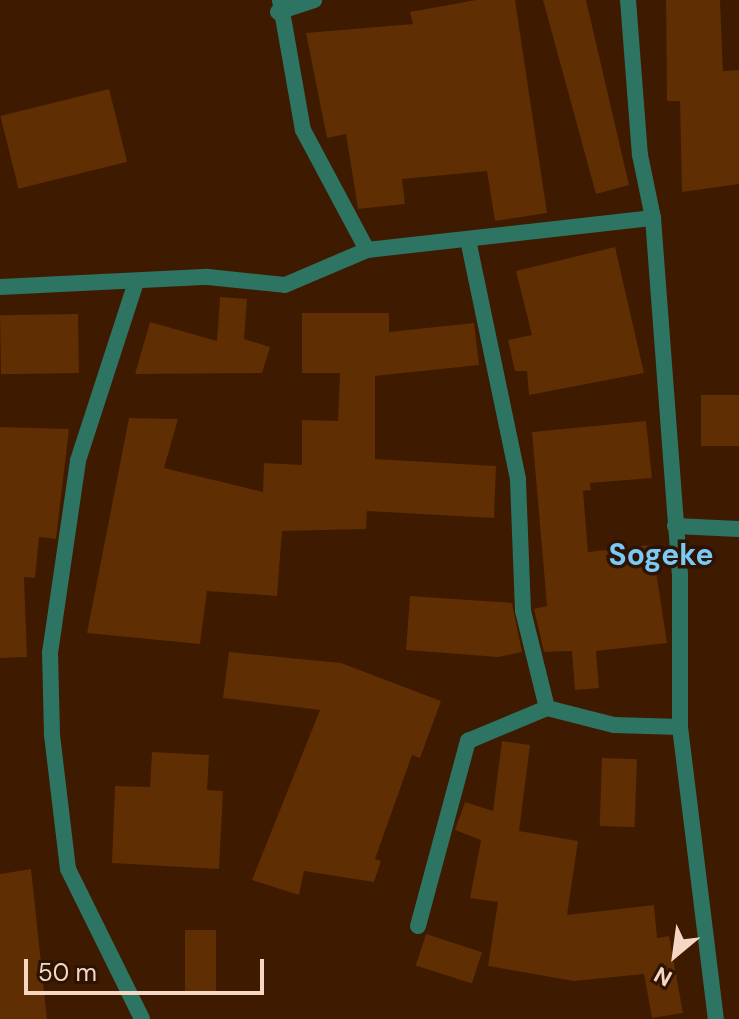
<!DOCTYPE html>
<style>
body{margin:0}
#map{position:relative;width:739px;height:1019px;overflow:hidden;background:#3d1a00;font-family:"DM Sans",sans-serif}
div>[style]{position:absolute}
.building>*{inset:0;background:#5f2e02;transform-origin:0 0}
.minor>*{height:16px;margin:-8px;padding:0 8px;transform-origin:8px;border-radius:8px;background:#2d7463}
span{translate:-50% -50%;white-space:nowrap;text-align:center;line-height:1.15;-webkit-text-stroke:7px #2d1402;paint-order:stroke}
.quarter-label{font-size:30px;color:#7ac9f6;font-weight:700}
.north{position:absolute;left:635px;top:915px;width:80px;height:80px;-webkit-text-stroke:6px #2d1402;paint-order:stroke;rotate:209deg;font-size:22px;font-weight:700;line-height:32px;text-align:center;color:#f5d7c4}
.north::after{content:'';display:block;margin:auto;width:28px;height:36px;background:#f5d7c4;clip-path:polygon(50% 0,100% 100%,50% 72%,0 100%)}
.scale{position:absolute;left:24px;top:959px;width:240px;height:36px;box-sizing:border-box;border:4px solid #f5d7c4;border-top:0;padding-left:10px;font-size:24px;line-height:28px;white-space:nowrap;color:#f5d7c4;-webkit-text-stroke:6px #2d1402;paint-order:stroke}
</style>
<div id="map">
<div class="building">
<i style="clip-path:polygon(476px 0,515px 0,547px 213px,495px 221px,487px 171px,402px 179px,405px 204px,358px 209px,346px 134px,327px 138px,306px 33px,413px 24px,410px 12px)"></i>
<i style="clip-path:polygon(543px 0,586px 0,629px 185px,596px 194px)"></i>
<i style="clip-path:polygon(666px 0,720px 0,723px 71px,739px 70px,739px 184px,682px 192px,680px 101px,667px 101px)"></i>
<i style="left:109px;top:89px;width:75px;height:112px;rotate:76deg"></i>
<i style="clip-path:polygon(615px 247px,644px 373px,529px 395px,527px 371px,515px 371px,508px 340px,532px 335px,516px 271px)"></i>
<i style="clip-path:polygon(220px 297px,247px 299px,244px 339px,270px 347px,262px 373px,135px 374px,150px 322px,217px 341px)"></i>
<i style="clip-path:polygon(302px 313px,389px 313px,389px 332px,474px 323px,479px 365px,375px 376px,375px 459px,496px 466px,494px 518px,367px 511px,366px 529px,282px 531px,277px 596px,207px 591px,200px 644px,87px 633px,129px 418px,178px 419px,164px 468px,263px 492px,264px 463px,302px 465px,302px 420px,338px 421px,340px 373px,302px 373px)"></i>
<i style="left:78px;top:314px;width:59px;height:78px;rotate:89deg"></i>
<i style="left:739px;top:395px;width:51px;height:38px;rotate:90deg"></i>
<i style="clip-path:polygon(646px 421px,652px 478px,590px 483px,591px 490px,583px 491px,588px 552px,652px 545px,667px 643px,596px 651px,599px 688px,575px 690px,572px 651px,544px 652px,534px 609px,547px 606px,532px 432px)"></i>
<i style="clip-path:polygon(0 427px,69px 429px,56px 539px,39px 537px,35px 578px,24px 577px,27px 657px,0 658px)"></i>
<i style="clip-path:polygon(410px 596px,512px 603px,522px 652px,498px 657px,406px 650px)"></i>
<i style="clip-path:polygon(229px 652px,341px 663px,441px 701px,420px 758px,412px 755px,375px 859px,381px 861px,374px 882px,304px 871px,299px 895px,252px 880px,320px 710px,223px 698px)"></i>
<i style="clip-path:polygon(502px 741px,530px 745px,519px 831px,578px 841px,567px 915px,654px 905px,657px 938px,669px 936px,683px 1013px,652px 1018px,644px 974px,574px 981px,488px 966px,498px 902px,470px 898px,481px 840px,455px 830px,465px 802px,493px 811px)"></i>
<i style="clip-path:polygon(152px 752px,209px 755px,207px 790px,223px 791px,219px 869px,112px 863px,115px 786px,150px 787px)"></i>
<i style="left:602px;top:758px;width:35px;height:68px;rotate:2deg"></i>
<i style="clip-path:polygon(31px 869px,47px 1019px,0 1019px,0 874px)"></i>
<i style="left:185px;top:930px;width:31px;height:65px"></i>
<i style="left:426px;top:934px;width:59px;height:33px;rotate:18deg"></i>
</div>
<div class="minor">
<i style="left:280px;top:0;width:132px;rotate:80deg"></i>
<i style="left:303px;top:130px;width:136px;rotate:61.9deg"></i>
<i style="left:628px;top:0;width:155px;rotate:85.6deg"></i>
<i style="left:640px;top:155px;width:64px;rotate:78.3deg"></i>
<i style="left:653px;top:218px;width:356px;rotate:85.7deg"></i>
<i style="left:680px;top:573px;width:154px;rotate:90deg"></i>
<i style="left:680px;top:727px;width:294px;rotate:83deg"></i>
<i style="left:278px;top:12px;width:38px;rotate:-18deg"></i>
<i style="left:136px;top:282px;width:188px;rotate:108deg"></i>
<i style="left:78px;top:461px;width:193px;rotate:98.3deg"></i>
<i style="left:50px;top:652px;width:83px;rotate:88.6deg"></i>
<i style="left:52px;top:735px;width:135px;rotate:83.2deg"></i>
<i style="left:68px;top:869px;width:167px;rotate:63.7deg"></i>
<i style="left:0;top:287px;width:208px;rotate:-2.8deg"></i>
<i style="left:208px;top:277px;width:77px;rotate:5.9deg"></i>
<i style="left:285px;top:285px;width:89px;rotate:-23.1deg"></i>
<i style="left:367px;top:250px;width:288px;rotate:-6.4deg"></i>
<i style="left:675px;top:526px;width:64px;rotate:2.7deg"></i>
<i style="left:547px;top:708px;width:69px;rotate:14.2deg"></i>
<i style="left:614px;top:725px;width:66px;rotate:1.7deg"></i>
<i style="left:418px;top:926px;width:192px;rotate:-74.9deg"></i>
<i style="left:468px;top:741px;width:86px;rotate:-22.7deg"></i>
<i style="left:547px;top:708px;width:100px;rotate:-103.9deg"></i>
<i style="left:523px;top:611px;width:132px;rotate:-92.2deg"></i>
<i style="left:518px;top:479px;width:245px;rotate:-101.8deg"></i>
</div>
<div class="quarter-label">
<span style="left:661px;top:555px">Sogeke</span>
</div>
<div class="north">N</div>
<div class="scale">50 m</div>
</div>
